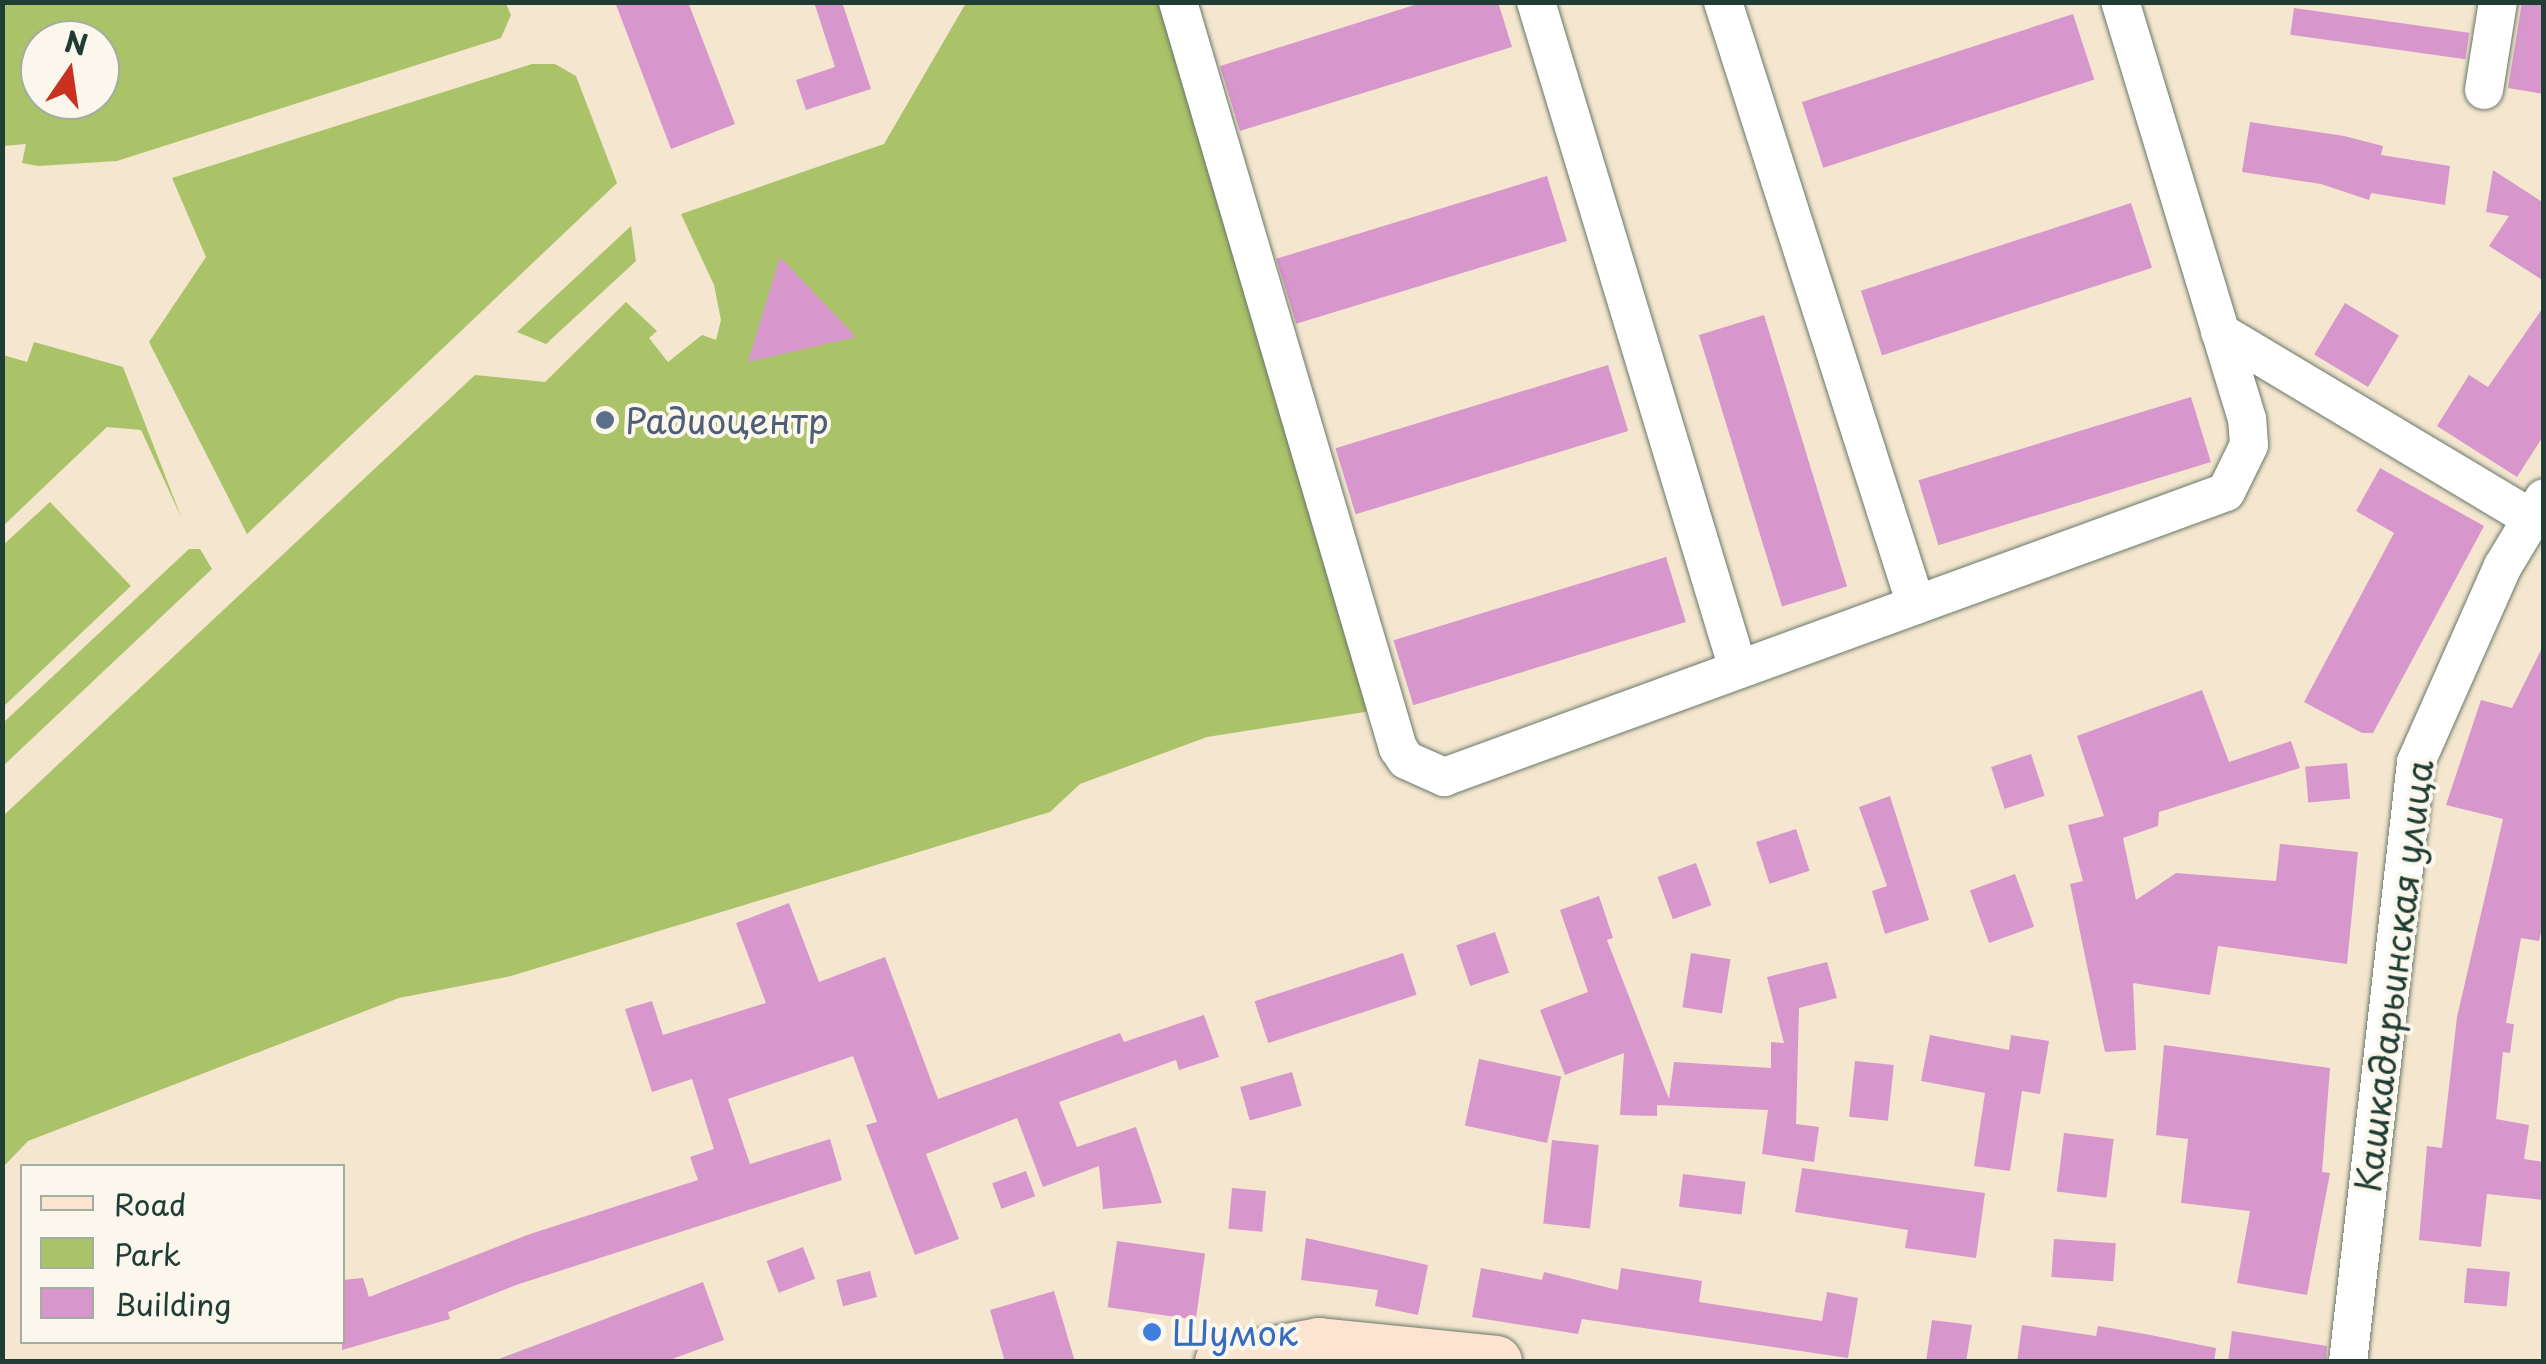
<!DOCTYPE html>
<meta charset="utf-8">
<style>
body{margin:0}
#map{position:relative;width:2546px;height:1364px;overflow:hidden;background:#f5e7cf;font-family:"Playpen Sans",sans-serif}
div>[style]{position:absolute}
.green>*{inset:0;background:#aac268}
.building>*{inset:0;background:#d797cc;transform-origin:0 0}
.roads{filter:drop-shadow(0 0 2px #6a786a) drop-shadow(0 0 2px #6a786a)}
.street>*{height:38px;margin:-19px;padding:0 19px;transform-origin:19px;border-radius:19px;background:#fff}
.secondary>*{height:52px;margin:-26px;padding:0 26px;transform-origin:26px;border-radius:26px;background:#fde4d1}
.dots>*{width:28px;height:28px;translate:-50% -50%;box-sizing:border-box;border:5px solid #fbf7ec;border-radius:50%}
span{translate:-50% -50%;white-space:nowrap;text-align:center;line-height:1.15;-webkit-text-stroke:8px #fbf7ec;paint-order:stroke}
.service-label{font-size:35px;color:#4e5e75}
.left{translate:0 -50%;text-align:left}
.street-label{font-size:35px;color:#1f3d34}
.shop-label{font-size:35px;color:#366cbe}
.frame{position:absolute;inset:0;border:5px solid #1f3d34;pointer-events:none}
.legend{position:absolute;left:20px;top:1164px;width:325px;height:180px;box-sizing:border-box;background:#fbf7ec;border:2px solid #a3ada2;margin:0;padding:12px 18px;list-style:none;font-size:30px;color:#1f3d34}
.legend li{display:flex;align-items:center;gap:20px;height:50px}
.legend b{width:50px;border:2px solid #a3ada2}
.north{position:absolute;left:20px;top:20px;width:100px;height:100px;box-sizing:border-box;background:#fbf7ec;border:2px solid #a3ada2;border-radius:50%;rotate:13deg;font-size:28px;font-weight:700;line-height:40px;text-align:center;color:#1f3d34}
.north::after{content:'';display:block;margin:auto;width:35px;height:45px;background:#c8321e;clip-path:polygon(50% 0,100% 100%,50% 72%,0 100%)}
</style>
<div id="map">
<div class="green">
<i style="clip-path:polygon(evenodd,505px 2px,511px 15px,501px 38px,117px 161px,38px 166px,22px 163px,26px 144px,3px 146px,3px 3px,505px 2px,100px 40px,100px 100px,40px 100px,40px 40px,100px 40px)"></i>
<i style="clip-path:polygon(966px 3px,1160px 3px,1371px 711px,1207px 737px,1080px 784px,1050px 812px,511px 976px,399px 998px,28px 1141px,3px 1167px,3px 816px,475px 375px,545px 382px,626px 302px,657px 331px,649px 338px,668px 362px,702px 335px,716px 340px,721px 320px,714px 285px,681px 214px,884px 144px)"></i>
<i style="clip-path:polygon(532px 64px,555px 64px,576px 76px,617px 183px,247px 534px,149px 342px,206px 257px,172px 178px)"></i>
<i style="clip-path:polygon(631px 226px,636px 261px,546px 344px,517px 332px)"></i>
<i style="clip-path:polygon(34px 342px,123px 367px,182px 519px,141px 430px,107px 427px,3px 526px,3px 355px,27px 362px)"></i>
<i style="clip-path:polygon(50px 502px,131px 586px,3px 707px,3px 545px)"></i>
<i style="clip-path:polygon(189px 549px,200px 549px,212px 569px,3px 766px,3px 723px)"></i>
</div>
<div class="building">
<i style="clip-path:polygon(615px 2px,688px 2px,735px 124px,671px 149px)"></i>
<i style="clip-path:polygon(814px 2px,842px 2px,871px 89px,806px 110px,796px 80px,835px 67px)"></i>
<i style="clip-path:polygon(1424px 2px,1498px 2px,1512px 47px,1240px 131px,1220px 66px)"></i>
<i style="clip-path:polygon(2522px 2px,2544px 2px,2544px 94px,2508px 88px)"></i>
<i style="left:2294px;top:8px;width:177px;height:27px;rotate:8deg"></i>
<i style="left:2073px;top:14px;width:69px;height:285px;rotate:72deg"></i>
<i style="clip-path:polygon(2250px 122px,2344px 136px,2383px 146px,2381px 155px,2450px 166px,2445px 205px,2371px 193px,2369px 200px,2321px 184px,2242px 172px)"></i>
<i style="clip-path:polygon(2493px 170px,2544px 203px,2544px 281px,2489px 246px,2509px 216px,2486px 212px)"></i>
<i style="left:1547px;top:176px;width:68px;height:283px;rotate:73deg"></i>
<i style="left:2131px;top:203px;width:68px;height:284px;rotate:72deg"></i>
<i style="clip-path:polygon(780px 257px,856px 337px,748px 362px)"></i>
<i style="left:2345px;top:303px;width:63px;height:60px;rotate:31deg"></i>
<i style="clip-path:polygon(2544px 306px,2544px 435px,2517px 477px,2437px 426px,2469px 375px,2488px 387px)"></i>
<i style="left:1764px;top:315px;width:284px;height:68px;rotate:73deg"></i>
<i style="left:1608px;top:365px;width:69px;height:285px;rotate:73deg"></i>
<i style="left:2191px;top:397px;width:68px;height:285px;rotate:73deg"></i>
<i style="clip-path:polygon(2380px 468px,2484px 526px,2373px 733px,2362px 733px,2304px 702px,2394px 533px,2356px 511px)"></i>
<i style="left:1666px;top:557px;width:68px;height:285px;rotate:73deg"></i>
<i style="clip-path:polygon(2544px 644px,2544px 919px,2539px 941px,2521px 938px,2506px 1023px,2514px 1024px,2510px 1053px,2503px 1052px,2496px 1119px,2529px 1125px,2524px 1159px,2544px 1162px,2544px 1200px,2487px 1194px,2481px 1247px,2419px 1240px,2427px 1146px,2442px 1148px,2457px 1017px,2503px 819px,2446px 805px,2481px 700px,2512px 708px)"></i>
<i style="clip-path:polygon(2202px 690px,2229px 762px,2291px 741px,2300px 768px,2159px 812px,2158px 826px,2123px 838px,2136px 900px,2176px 873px,2276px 881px,2280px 844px,2358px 852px,2347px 964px,2218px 946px,2210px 995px,2133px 983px,2136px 1050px,2105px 1052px,2070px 884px,2083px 881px,2068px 825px,2104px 816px,2077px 736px)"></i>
<i style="left:2031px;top:754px;width:44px;height:42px;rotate:72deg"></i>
<i style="left:2347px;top:763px;width:36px;height:42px;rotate:85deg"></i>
<i style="clip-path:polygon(1890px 796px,1929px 920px,1885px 934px,1872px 891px,1887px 886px,1859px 807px)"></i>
<i style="left:1796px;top:829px;width:44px;height:42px;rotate:72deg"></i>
<i style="left:1696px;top:863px;width:45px;height:41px;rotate:70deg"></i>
<i style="left:2015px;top:874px;width:56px;height:48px;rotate:70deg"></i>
<i style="clip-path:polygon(1599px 896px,1613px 938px,1607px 940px,1669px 1099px,1674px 1062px,1771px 1068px,1771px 1042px,1784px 1043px,1767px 977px,1827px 962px,1837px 998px,1799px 1008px,1796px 1124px,1819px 1127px,1814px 1162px,1762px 1154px,1768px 1110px,1657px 1105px,1657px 1116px,1620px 1115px,1624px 1053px,1565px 1075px,1540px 1010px,1588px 992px,1560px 910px)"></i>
<i style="clip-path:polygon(789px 903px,819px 982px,885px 957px,938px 1099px,1120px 1033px,1124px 1042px,1204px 1015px,1219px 1057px,1179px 1070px,1176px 1060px,1059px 1102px,1077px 1147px,1136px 1127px,1162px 1203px,1103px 1209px,1099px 1166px,1043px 1187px,1017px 1118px,926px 1154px,959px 1239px,915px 1255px,866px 1125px,877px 1122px,853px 1056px,728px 1099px,750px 1164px,830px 1139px,842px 1180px,516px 1285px,448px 1312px,450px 1319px,342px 1350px,342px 1280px,363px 1278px,369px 1297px,527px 1235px,698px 1180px,690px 1157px,714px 1149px,692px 1079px,652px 1092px,625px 1009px,652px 1001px,663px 1035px,766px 1003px,736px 923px)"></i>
<i style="left:1495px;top:932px;width:43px;height:41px;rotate:71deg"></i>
<i style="left:1403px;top:953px;width:44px;height:156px;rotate:72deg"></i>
<i style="left:1691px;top:953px;width:40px;height:55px;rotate:9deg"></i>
<i style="clip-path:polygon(1930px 1035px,2009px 1050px,2011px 1035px,2049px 1041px,2040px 1094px,2022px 1091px,2010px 1171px,1974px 1166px,1985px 1093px,1921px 1081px)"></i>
<i style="clip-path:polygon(2164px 1045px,2330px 1068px,2322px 1172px,2330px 1173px,2307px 1295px,2237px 1283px,2250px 1211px,2181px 1203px,2188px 1139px,2156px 1135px)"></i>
<i style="left:1479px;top:1059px;width:84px;height:68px;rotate:12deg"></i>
<i style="left:1855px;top:1061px;width:39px;height:56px;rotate:6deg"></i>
<i style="left:1292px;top:1072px;width:35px;height:54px;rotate:74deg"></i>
<i style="left:2064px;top:1133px;width:50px;height:59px;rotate:7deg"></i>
<i style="left:1552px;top:1140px;width:47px;height:84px;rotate:6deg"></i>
<i style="clip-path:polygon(1802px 1168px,1985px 1193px,1976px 1258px,1905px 1248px,1908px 1230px,1795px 1212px)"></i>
<i style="left:1026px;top:1171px;width:27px;height:36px;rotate:70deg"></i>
<i style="left:1683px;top:1174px;width:63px;height:33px;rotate:7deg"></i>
<i style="left:1232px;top:1188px;width:34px;height:41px;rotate:5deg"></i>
<i style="clip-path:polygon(1306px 1238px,1428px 1265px,1418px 1315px,1375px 1306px,1378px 1290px,1301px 1280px)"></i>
<i style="left:2054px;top:1239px;width:62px;height:38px;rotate:4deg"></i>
<i style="left:1117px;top:1241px;width:89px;height:67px;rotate:8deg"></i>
<i style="left:803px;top:1247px;width:34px;height:39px;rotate:69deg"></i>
<i style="clip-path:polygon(1481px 1268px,1542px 1280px,1544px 1272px,1618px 1290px,1621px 1268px,1702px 1281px,1699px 1302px,1822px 1321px,1827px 1292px,1858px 1298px,1848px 1358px,1582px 1319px,1578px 1334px,1472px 1317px)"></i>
<i style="left:2467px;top:1268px;width:43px;height:35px;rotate:5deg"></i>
<i style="left:870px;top:1271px;width:27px;height:35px;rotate:75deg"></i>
<i style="clip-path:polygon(703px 1282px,724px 1340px,664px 1362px,491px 1362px)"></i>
<i style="clip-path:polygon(1054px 1291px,1075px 1362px,1005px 1362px,990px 1310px)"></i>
<i style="clip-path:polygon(1932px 1320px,1972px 1325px,1966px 1362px,1926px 1362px)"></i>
<i style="clip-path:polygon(2022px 1325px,2096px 1336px,2098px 1326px,2145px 1334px,2216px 1348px,2214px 1362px,2017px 1362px)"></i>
<i style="clip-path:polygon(2232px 1331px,2327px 1346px,2326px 1362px,2228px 1362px)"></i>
</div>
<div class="roads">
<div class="street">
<i style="left:1178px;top:2px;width:778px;rotate:73.57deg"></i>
<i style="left:1398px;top:748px;width:14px;rotate:56deg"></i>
<i style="left:1406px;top:760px;width:42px;rotate:24.1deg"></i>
<i style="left:1444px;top:777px;width:832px;rotate:-20.02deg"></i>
<i style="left:2226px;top:492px;width:52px;rotate:-63.9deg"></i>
<i style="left:2249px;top:445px;width:26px;rotate:-94deg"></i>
<i style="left:2247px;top:419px;width:436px;rotate:-106.9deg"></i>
<i style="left:1536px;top:2px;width:697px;rotate:73.15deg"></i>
<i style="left:1723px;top:2px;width:633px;rotate:72.25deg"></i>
<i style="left:2484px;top:90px;width:89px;rotate:-81deg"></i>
<i style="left:2220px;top:332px;width:362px;rotate:30.9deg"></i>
<i style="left:2348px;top:1362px;width:604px;rotate:-83.53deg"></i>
<i style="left:2416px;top:762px;width:214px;rotate:-66.1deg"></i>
<i style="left:2503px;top:566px;width:79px;rotate:-58.9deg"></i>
</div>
<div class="secondary">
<i style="left:1221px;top:1362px;width:100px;rotate:-10.4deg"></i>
<i style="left:1319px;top:1344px;width:178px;rotate:5.8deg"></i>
</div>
</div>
<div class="dots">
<i style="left:605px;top:420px;background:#5c6f8a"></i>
<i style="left:1152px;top:1332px;background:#3f7fe0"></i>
</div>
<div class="service-label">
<span class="left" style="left:625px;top:420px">Радиоцентр</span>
</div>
<div class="street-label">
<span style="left:2393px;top:976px;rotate:-83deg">Кашкадарьинская улица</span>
</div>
<div class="shop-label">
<span class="left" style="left:1172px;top:1332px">Шумок</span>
</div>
<div class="frame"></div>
<ul class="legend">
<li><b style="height:12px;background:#fde4d1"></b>Road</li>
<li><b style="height:28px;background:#aac268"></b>Park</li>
<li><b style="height:28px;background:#d797cc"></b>Building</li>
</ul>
<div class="north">N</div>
</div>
